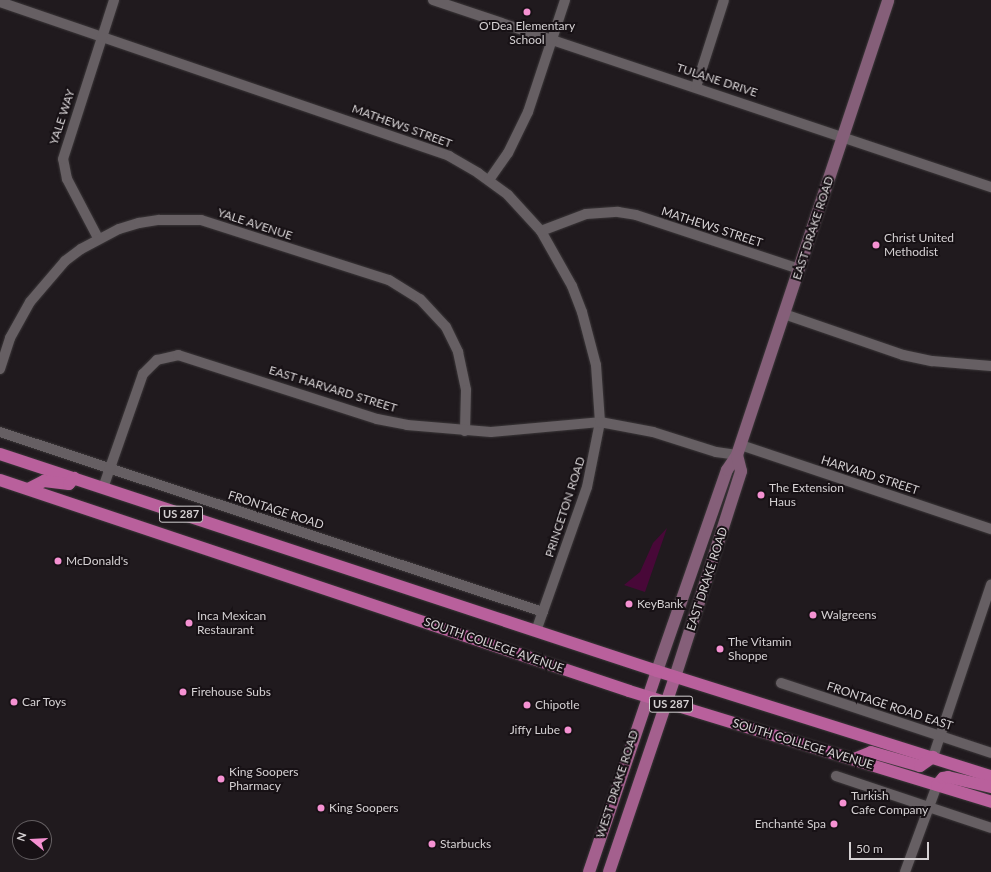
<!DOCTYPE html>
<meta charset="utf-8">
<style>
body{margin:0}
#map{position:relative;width:991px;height:872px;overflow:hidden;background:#201a1e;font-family:Lato,sans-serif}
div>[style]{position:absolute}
.green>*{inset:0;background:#480838}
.roads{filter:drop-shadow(0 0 1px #3b3739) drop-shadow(0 0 1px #3b3739)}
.minor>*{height:10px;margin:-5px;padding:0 5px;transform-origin:5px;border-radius:5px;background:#665f63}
.secondary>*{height:12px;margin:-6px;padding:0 6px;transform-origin:6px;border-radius:6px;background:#855f79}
.primary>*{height:12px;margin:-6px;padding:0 6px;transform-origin:6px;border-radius:6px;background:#a4608e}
.trunk>*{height:12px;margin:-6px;padding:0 6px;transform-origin:6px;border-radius:6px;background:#b9609c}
.dots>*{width:11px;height:11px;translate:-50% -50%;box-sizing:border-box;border:2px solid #171115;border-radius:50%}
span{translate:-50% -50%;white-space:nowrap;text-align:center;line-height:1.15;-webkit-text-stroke:4px #171115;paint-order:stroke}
.shield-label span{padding:1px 3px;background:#171115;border:1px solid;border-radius:3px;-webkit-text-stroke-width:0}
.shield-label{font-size:11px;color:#d5d1d3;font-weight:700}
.poi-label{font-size:12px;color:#d5d1d3}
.left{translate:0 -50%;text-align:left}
.right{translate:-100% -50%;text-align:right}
.street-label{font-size:12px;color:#d5d1d3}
.north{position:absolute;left:12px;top:820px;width:40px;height:40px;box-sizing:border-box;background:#171115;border:1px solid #635e61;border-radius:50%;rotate:288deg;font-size:11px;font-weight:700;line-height:16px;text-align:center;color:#d5d1d3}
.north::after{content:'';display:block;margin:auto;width:14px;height:18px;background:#f591d2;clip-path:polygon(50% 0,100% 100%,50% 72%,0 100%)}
.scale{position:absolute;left:849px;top:842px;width:80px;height:18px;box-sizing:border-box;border:2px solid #d5d1d3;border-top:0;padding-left:5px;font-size:12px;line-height:14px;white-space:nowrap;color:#d5d1d3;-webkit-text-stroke:3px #171115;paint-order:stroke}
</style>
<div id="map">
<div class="green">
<i style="clip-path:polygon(667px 528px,645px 592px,624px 585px,640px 572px,653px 543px)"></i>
</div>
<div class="roads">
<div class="minor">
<i style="left:433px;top:0;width:589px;rotate:18.53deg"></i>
<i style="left:0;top:2px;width:475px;rotate:18.9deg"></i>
<i style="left:449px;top:156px;width:34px;rotate:30deg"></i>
<i style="left:478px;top:173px;width:37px;rotate:36deg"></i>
<i style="left:508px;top:195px;width:49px;rotate:47.5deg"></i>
<i style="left:541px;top:231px;width:63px;rotate:60.6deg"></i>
<i style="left:572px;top:286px;width:28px;rotate:69deg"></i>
<i style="left:582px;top:312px;width:55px;rotate:75.2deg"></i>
<i style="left:596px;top:365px;width:57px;rotate:86deg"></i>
<i style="left:600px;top:422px;width:66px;rotate:101.3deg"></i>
<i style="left:587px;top:487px;width:153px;rotate:109.5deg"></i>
<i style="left:696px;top:87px;width:91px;rotate:-72.2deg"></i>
<i style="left:489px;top:180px;width:33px;rotate:-55deg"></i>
<i style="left:508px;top:153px;width:46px;rotate:-64deg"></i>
<i style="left:528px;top:112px;width:118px;rotate:-71.7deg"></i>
<i style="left:541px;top:231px;width:48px;rotate:-20.7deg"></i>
<i style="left:586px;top:214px;width:32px;rotate:-4deg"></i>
<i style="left:618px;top:212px;width:18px;rotate:9deg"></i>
<i style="left:636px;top:215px;width:172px;rotate:18.3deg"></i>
<i style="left:98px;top:238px;width:67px;rotate:-117.7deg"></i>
<i style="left:67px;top:179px;width:20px;rotate:-101deg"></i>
<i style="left:63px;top:159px;width:167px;rotate:-72.2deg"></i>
<i style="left:784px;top:314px;width:126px;rotate:19deg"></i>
<i style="left:903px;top:355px;width:30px;rotate:12deg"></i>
<i style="left:932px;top:361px;width:59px;rotate:4.8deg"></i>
<i style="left:0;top:369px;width:33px;rotate:-72deg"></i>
<i style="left:10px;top:338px;width:41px;rotate:-60.9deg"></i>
<i style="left:30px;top:302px;width:54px;rotate:-49.5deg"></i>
<i style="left:65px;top:261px;width:20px;rotate:-37deg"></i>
<i style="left:81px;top:249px;width:43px;rotate:-27.8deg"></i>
<i style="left:119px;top:229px;width:21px;rotate:-17deg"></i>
<i style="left:139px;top:223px;width:20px;rotate:-9deg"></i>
<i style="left:159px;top:220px;width:42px"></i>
<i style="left:201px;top:220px;width:197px;rotate:17.7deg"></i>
<i style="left:389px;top:280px;width:36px;rotate:32deg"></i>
<i style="left:420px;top:299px;width:38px;rotate:47deg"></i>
<i style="left:446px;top:327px;width:28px;rotate:64deg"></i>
<i style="left:458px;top:352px;width:39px;rotate:78deg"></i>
<i style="left:466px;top:390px;width:41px;rotate:91.4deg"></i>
<i style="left:0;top:432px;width:572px;rotate:18.34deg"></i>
<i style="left:741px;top:445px;width:264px;rotate:18.6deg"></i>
<i style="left:103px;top:488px;width:121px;rotate:-70.7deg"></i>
<i style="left:143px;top:374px;width:20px;rotate:-45deg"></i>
<i style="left:157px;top:360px;width:22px;rotate:-13deg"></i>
<i style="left:178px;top:355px;width:209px;rotate:17.8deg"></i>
<i style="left:377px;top:419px;width:31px;rotate:11deg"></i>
<i style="left:407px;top:425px;width:84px;rotate:4.8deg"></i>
<i style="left:491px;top:432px;width:109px;rotate:-5.2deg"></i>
<i style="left:600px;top:422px;width:54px;rotate:10.7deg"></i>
<i style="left:653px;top:432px;width:66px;rotate:17.6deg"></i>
<i style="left:716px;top:452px;width:21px;rotate:8deg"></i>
<i style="left:781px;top:683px;width:221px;rotate:18.4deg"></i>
<i style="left:933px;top:757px;width:182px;rotate:-71.4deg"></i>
<i style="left:836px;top:776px;width:163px;rotate:18.5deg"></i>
<i style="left:905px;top:872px;width:93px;rotate:-69.8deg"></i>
</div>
<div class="secondary">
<i style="left:657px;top:671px;width:213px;rotate:-70.8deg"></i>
<i style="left:727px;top:470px;width:18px;rotate:-56deg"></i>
<i style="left:737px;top:455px;width:479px;rotate:-71.6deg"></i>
<i style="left:675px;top:677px;width:216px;rotate:-72.2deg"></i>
<i style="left:741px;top:471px;width:16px;rotate:-104deg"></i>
</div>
<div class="primary">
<i style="left:589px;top:872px;width:212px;rotate:-71.3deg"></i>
<i style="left:609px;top:872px;width:206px;rotate:-71.3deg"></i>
</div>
<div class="trunk">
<i style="left:0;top:454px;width:692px;rotate:18.28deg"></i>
<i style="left:657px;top:671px;width:350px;rotate:17.5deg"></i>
<i style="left:0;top:480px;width:663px;rotate:18.54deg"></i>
<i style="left:629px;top:691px;width:379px;rotate:17deg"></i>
<i style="left:28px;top:489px;width:18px;rotate:-27deg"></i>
<i style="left:44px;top:481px;width:25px;rotate:7deg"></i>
<i style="left:69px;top:484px;width:8px;rotate:-50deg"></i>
<i style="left:854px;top:759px;width:18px;rotate:-22deg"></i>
<i style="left:871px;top:752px;width:51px;rotate:15.9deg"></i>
<i style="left:920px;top:766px;width:16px;rotate:-35deg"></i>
<i style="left:937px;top:785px;width:9px;rotate:-49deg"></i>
<i style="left:943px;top:778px;width:5px;rotate:-11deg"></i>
<i style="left:948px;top:777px;width:44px;rotate:13.1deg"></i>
</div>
</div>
<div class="dots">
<i style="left:527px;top:12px;background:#f591d2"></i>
<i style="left:876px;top:245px;background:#f591d2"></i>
<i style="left:761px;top:495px;background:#f591d2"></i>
<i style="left:58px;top:561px;background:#f591d2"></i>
<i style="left:629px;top:604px;background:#f591d2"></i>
<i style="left:813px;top:615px;background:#f591d2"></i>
<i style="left:189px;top:623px;background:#f591d2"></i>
<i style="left:720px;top:649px;background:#f591d2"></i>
<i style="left:183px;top:692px;background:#f591d2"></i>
<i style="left:14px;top:702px;background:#f591d2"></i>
<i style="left:527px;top:705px;background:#f591d2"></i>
<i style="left:568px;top:730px;background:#f591d2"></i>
<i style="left:221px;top:779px;background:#f591d2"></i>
<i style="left:843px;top:803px;background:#f591d2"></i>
<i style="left:321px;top:808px;background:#f591d2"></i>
<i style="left:834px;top:824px;background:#f591d2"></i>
<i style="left:432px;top:844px;background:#f591d2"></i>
</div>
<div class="shield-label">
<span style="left:181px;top:514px">US 287</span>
<span style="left:671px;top:704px">US 287</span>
</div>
<div class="poi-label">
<span style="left:527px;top:33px">O'Dea Elementary<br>School</span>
<span class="left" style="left:884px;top:245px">Christ United<br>Methodist</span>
<span class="left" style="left:769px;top:495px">The Extension<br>Haus</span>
<span class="left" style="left:66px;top:561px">McDonald's</span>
<span class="left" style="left:637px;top:604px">KeyBank</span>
<span class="left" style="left:821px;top:615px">Walgreens</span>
<span class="left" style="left:197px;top:623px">Inca Mexican<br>Restaurant</span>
<span class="left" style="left:728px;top:649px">The Vitamin<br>Shoppe</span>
<span class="left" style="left:191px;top:692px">Firehouse Subs</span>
<span class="left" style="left:22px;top:702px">Car Toys</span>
<span class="left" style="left:535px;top:705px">Chipotle</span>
<span class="right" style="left:560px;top:730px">Jiffy Lube</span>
<span class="left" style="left:229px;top:779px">King Soopers<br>Pharmacy</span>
<span class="left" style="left:851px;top:803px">Turkish<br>Cafe Company</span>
<span class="left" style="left:329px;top:808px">King Soopers</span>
<span class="right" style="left:826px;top:824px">Enchanté Spa</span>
<span class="left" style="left:440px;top:844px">Starbucks</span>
</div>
<div class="street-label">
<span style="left:717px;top:80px;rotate:18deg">TULANE DRIVE</span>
<span style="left:62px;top:117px;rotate:-72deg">YALE WAY</span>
<span style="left:402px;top:126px;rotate:20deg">MATHEWS STREET</span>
<span style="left:255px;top:224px;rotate:18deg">YALE AVENUE</span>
<span style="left:712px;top:227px;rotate:18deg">MATHEWS STREET</span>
<span style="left:813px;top:228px;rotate:-72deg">EAST DRAKE ROAD</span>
<span style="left:333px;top:389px;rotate:17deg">EAST HARVARD STREET</span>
<span style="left:870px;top:475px;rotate:18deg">HARVARD STREET</span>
<span style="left:565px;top:507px;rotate:-72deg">PRINCETON ROAD</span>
<span style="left:276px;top:510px;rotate:18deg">FRONTAGE ROAD</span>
<span style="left:707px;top:579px;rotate:-72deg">EAST DRAKE ROAD</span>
<span style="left:494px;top:645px;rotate:19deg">SOUTH COLLEGE AVENUE</span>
<span style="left:890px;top:706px;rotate:18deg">FRONTAGE ROAD EAST</span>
<span style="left:803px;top:744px;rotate:17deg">SOUTH COLLEGE AVENUE</span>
<span style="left:617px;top:784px;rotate:-72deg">WEST DRAKE ROAD</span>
</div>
<div class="north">N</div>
<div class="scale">50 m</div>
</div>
